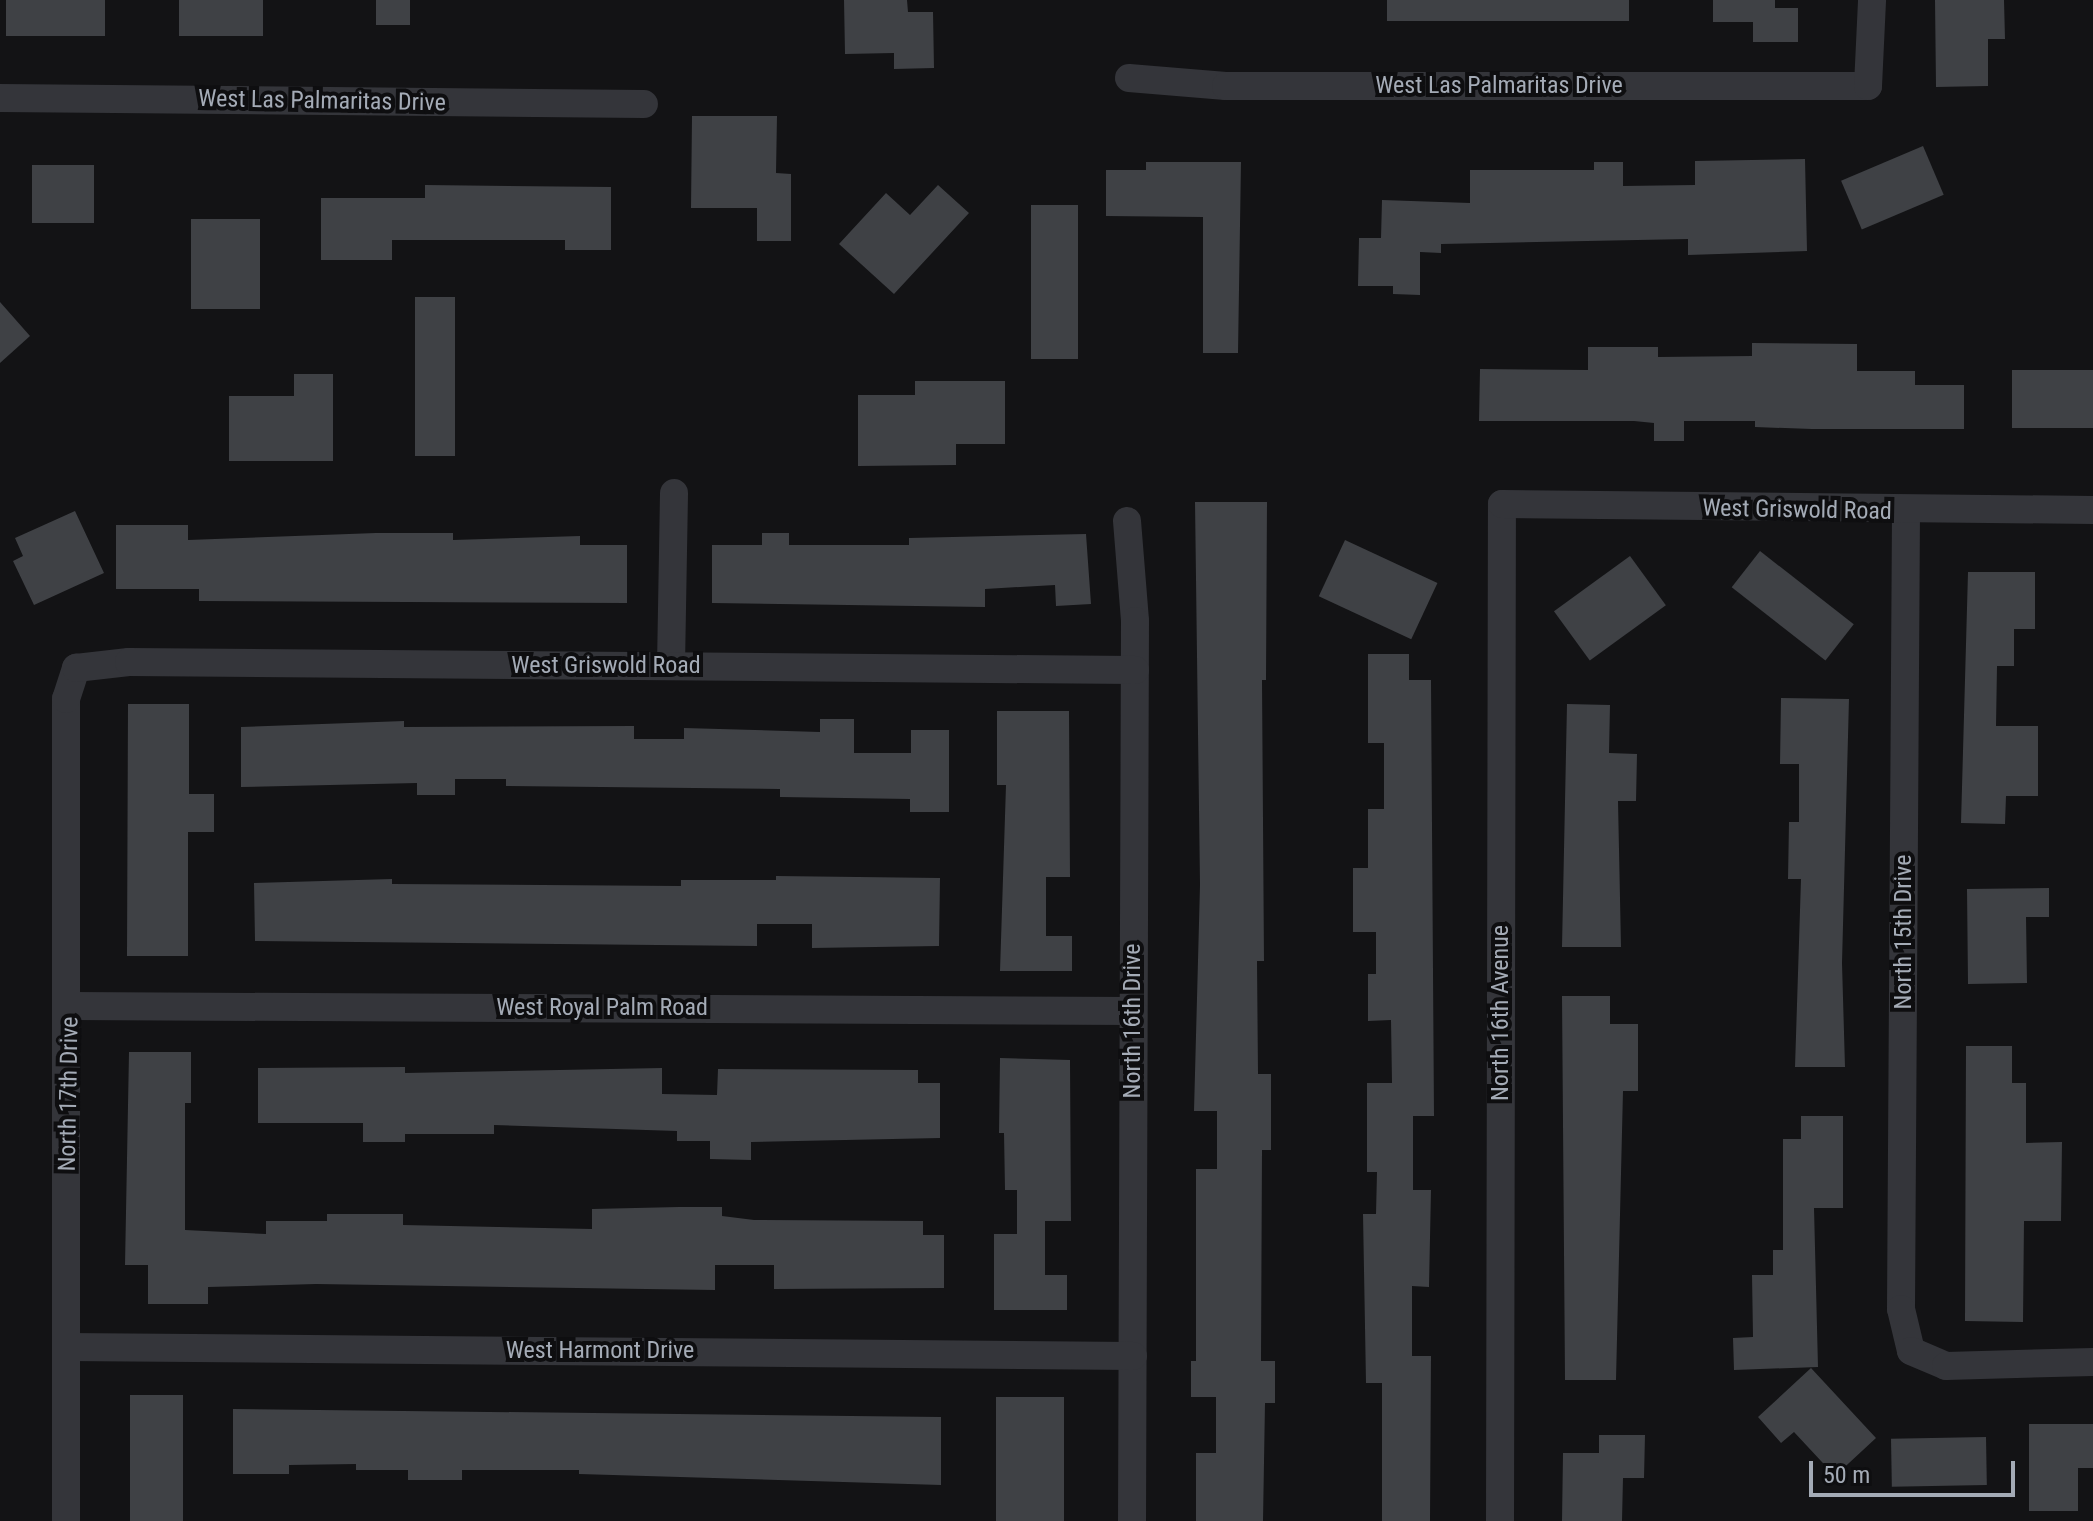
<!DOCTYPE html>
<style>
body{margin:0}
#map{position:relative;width:2093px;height:1521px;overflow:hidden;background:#131315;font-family:"Roboto Condensed",sans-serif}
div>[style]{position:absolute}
.building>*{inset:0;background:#3f4145;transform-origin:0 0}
.minor>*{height:28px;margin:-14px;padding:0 14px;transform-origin:14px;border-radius:14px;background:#34353a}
span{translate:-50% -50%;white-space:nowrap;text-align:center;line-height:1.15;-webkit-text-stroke:8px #0e0e10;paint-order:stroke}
.street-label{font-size:24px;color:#a4abb6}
.scale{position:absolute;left:1809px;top:1461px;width:206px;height:36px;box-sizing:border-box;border:4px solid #a4abb6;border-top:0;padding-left:10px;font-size:24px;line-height:28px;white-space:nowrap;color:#a4abb6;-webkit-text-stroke:6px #0e0e10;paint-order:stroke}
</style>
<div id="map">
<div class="building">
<i style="left:6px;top:0;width:99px;height:36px"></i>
<i style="left:179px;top:0;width:84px;height:36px"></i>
<i style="left:376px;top:0;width:34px;height:25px"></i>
<i style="clip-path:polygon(844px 0,907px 0,908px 12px,933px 12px,934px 68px,894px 69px,894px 53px,845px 54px)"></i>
<i style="left:1387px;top:0;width:242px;height:21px"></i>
<i style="clip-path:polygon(1713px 0,1775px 0,1775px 8px,1798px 8px,1798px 42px,1753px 42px,1753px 22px,1713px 22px)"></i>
<i style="clip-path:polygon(1935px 0,2004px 0,2005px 39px,1988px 39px,1988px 86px,1936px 87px)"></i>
<i style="clip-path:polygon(692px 116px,777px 116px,776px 173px,791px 174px,791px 241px,757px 241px,757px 208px,691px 208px)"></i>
<i style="left:1923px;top:146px;width:53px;height:89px;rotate:67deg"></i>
<i style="clip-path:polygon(1805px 159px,1807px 251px,1688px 255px,1688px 239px,1441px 244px,1441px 253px,1420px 252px,1420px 295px,1393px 294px,1393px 286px,1358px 286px,1359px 238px,1381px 238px,1382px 200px,1470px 203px,1470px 170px,1594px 170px,1594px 162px,1623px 162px,1623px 186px,1695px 185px,1695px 161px)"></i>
<i style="clip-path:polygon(1146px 162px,1241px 162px,1238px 353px,1203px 353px,1203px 217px,1106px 216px,1106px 170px,1146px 170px)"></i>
<i style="left:32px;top:165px;width:62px;height:58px"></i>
<i style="clip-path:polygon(425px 185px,611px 187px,611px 250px,565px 250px,565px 240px,392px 240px,392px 260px,321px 260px,321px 198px,425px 198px)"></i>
<i style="clip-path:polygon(938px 185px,969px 213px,894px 294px,839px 244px,886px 193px,910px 215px)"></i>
<i style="left:1031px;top:205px;width:47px;height:154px"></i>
<i style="left:191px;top:219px;width:69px;height:90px"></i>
<i style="left:415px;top:297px;width:40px;height:159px"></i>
<i style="clip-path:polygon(0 302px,30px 336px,0 363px)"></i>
<i style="clip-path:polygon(1752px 343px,1857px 344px,1857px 371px,1915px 371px,1915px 385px,1964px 385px,1964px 429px,1812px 429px,1755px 427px,1755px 421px,1684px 421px,1684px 441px,1654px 441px,1654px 423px,1634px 421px,1479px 421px,1480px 369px,1588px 370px,1588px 347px,1658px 347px,1658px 357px,1752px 356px)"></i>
<i style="left:2012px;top:370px;width:81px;height:58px"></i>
<i style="clip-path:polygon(294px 374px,333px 374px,333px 461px,229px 461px,229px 396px,294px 396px)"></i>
<i style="clip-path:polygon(915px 381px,1005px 381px,1005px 444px,956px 444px,956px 465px,858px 466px,858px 395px,915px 395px)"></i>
<i style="clip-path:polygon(1195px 502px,1267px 502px,1266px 680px,1262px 680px,1264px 961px,1257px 961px,1258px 1074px,1271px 1074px,1271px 1150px,1262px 1150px,1261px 1361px,1275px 1361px,1275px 1403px,1265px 1403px,1263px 1521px,1196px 1521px,1196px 1453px,1216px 1453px,1216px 1397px,1191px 1397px,1191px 1361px,1196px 1361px,1196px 1169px,1217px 1169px,1217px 1111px,1194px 1111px,1200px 885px)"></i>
<i style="clip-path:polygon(75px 511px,104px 573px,34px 605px,13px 561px,23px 556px,15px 538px)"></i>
<i style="clip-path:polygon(116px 525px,188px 525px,188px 540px,376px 533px,453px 533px,453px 540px,580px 536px,580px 545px,627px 545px,627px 603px,199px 601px,199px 589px,116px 589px)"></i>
<i style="clip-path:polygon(762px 533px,789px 533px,789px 545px,909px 545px,909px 538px,1086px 534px,1091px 604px,1056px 606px,1055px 585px,985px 589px,985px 607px,712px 603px,712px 545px,762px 545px)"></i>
<i style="left:1345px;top:540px;width:102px;height:62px;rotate:25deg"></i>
<i style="left:1760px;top:551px;width:119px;height:46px;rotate:38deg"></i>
<i style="left:1630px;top:556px;width:61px;height:94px;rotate:54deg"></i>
<i style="clip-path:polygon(1968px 572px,2035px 572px,2035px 629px,2014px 629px,2014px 666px,1997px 666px,1996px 726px,2038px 726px,2038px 796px,2006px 796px,2005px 824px,1961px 823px)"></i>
<i style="clip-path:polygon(1368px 654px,1409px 654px,1409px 680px,1431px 680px,1434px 1116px,1413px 1116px,1413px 1190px,1431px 1190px,1429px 1287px,1412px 1286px,1412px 1356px,1431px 1356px,1430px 1521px,1382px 1521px,1382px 1383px,1366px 1383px,1363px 1214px,1376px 1214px,1377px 1172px,1367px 1172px,1367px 1083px,1392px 1083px,1391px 1020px,1368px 1021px,1368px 974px,1376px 974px,1376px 932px,1353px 932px,1353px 868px,1368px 868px,1368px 809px,1384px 809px,1384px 743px,1368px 743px)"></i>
<i style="clip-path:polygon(1781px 698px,1849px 699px,1842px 963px,1845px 1067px,1795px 1067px,1801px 879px,1788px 879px,1789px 822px,1799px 822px,1799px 764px,1780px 764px)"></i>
<i style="clip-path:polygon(128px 704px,189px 704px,189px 794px,214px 794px,214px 832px,188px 832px,188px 956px,127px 956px)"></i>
<i style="clip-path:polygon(1567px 704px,1610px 705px,1609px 753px,1637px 754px,1636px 801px,1618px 801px,1621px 947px,1562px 947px)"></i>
<i style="clip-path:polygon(997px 711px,1069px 711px,1070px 877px,1046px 877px,1046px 936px,1072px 936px,1072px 971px,1000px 971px,1006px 785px,997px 785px)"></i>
<i style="clip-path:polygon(820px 719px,854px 719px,854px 753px,911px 753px,911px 730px,949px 730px,949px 812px,910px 812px,910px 799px,780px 797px,780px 789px,506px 786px,506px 779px,455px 779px,455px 795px,417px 795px,417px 783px,241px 787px,241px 727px,404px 721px,404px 727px,634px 726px,634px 739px,684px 739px,684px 728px,820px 732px)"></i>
<i style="clip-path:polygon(776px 876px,940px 878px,939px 946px,812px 948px,812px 924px,757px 924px,757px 946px,255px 941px,254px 883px,392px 879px,392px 884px,681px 886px,681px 880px,776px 880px)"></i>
<i style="clip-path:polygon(2049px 888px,2049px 917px,2026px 917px,2027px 983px,1968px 984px,1967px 889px)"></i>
<i style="clip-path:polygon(1562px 996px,1610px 996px,1610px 1024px,1638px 1024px,1638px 1091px,1623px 1091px,1616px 1380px,1565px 1380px)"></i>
<i style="clip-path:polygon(1966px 1046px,2012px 1046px,2012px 1083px,2026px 1083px,2026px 1143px,2062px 1142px,2061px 1221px,2024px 1221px,2023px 1322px,1965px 1321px)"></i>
<i style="clip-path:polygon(129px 1052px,191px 1052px,191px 1103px,185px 1103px,185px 1230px,266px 1234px,266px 1221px,327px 1221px,327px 1214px,403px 1214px,403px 1225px,592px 1229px,592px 1209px,679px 1207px,722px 1207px,722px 1216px,754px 1220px,923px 1221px,923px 1235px,944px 1235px,944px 1288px,774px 1289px,774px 1265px,715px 1265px,715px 1290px,316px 1284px,208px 1287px,208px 1304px,148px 1304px,148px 1265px,125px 1265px)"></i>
<i style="clip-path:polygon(1000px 1058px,1070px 1060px,1071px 1221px,1045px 1221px,1045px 1275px,1067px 1275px,1067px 1310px,994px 1310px,994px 1234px,1017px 1234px,1017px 1190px,1005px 1190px,1004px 1133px,999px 1133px)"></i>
<i style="clip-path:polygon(405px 1067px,405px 1073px,662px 1068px,662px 1094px,717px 1095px,718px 1069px,918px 1070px,918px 1083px,940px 1083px,940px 1138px,751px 1142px,751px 1160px,710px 1159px,710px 1141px,677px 1141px,677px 1131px,494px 1125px,494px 1134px,405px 1134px,405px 1142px,363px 1142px,363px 1123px,258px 1123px,258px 1068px)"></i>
<i style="clip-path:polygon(1801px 1116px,1843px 1116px,1843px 1208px,1814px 1208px,1818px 1367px,1734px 1370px,1733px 1338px,1753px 1337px,1752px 1275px,1773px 1275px,1773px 1250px,1783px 1250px,1783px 1139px,1801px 1139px)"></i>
<i style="clip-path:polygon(1811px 1368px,1876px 1438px,1835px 1476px,1794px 1432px,1781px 1443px,1758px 1417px)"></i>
<i style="left:130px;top:1395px;width:53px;height:126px"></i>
<i style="left:996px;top:1397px;width:68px;height:124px"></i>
<i style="clip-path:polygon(233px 1409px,941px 1417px,941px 1485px,579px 1474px,579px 1470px,462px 1470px,462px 1480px,408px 1480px,408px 1470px,356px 1470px,356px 1464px,289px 1465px,289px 1474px,233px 1474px)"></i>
<i style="clip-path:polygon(2029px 1424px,2093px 1424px,2093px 1468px,2078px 1468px,2078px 1511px,2029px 1511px)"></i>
<i style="clip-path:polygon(1599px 1435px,1645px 1435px,1644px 1478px,1623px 1478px,1622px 1521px,1562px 1521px,1563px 1453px,1599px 1453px)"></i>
<i style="left:1986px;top:1437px;width:48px;height:95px;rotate:89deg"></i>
</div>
<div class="minor">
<i style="left:1129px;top:78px;width:97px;rotate:4.7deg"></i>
<i style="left:1226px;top:86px;width:642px"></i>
<i style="left:1868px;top:86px;width:86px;rotate:-87.3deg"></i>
<i style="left:0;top:98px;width:644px;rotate:0.53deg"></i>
<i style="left:1906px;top:512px;width:797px;rotate:90.36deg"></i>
<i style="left:1901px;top:1309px;width:43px;rotate:76.6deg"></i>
<i style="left:1911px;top:1351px;width:38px;rotate:23deg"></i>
<i style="left:1946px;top:1366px;width:147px;rotate:-1.6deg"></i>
<i style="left:1127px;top:521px;width:100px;rotate:85.4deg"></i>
<i style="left:1135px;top:621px;width:900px;rotate:90.19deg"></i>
<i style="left:671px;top:666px;width:173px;rotate:-89deg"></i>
<i style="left:70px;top:1006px;width:1063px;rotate:0.27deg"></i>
<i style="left:66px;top:1347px;width:1067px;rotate:0.48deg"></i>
<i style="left:66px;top:1521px;width:822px;rotate:-90deg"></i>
<i style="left:66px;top:699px;width:33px;rotate:-72deg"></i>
<i style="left:76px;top:668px;width:53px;rotate:-6.5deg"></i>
<i style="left:129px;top:662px;width:1006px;rotate:0.46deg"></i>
<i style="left:1500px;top:1521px;width:1017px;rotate:-89.89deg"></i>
<i style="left:1502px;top:504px;width:591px;rotate:0.58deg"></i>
</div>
<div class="street-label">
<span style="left:1499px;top:86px">West Las Palmaritas Drive</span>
<span style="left:322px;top:101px;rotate:1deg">West Las Palmaritas Drive</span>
<span style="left:1797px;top:510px;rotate:1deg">West Griswold Road</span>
<span style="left:606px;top:666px">West Griswold Road</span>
<span style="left:1904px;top:932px;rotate:-90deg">North 15th Drive</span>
<span style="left:602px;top:1008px">West Royal Palm Road</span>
<span style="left:1501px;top:1013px;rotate:-90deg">North 16th Avenue</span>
<span style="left:1133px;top:1021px;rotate:-90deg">North 16th Drive</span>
<span style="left:69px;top:1094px;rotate:-89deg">North 17th Drive</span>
<span style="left:600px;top:1351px">West Harmont Drive</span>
</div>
<div class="scale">50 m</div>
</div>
